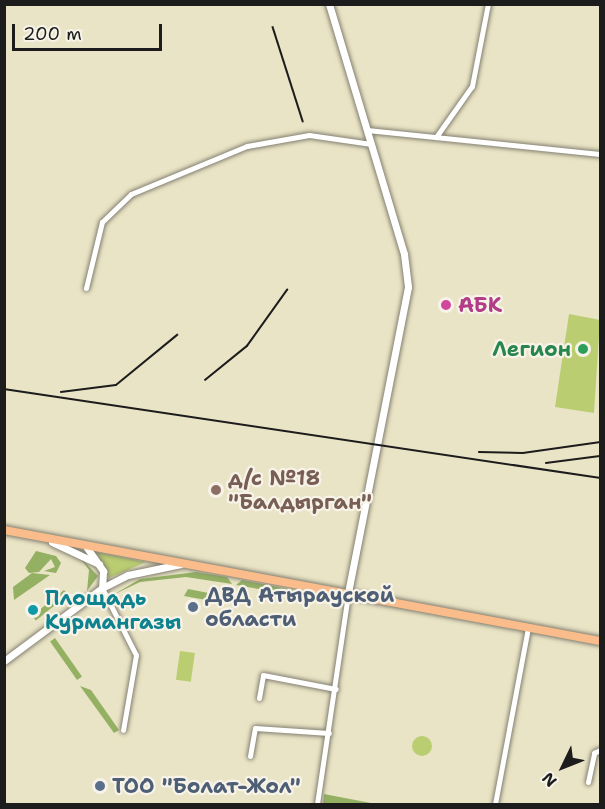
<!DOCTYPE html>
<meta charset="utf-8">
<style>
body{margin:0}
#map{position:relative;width:605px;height:809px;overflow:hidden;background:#eae4c6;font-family:"Shantell Sans",sans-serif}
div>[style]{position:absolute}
.green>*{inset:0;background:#bacd71;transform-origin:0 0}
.round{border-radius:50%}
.forest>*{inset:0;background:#93b063;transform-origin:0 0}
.roads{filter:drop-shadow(0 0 2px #838071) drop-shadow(0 0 2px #838071)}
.minor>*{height:5px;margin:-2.5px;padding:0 2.5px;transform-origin:2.5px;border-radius:2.5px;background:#fff}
.tertiary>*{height:7px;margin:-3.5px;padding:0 3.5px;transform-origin:3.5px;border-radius:3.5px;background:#fff}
.primary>*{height:8px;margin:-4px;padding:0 4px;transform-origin:4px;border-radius:4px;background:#f9bc8a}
.rail>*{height:1.5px;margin:-0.75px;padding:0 0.75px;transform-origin:0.75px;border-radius:0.75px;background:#1c1c1c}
.dots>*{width:16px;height:16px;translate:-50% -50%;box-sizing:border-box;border:3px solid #f7f3e8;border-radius:50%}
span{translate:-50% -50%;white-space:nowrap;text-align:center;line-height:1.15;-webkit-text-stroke:4.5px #f7f3e8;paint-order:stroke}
.hotel-label{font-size:21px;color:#b23c85;font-weight:700}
.left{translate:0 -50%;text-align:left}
.leisure-label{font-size:21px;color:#27864d;font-weight:700}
.right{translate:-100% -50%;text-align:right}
.education-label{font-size:21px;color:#785e54;font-weight:700}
.service-label{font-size:21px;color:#4e5e75;font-weight:700}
.culture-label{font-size:21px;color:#0d838f;font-weight:700}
.frame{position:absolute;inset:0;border:6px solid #1c1c1c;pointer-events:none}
.north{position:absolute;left:533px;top:737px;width:60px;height:60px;-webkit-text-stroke:4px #f7f3e8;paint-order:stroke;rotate:227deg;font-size:16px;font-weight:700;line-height:24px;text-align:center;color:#1c1c1c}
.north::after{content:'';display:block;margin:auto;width:21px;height:27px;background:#1c1c1c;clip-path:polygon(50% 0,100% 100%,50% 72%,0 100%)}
.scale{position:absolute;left:12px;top:24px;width:150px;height:27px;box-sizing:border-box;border:3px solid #1c1c1c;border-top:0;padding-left:8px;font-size:18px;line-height:21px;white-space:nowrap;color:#1c1c1c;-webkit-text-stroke:4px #f7f3e8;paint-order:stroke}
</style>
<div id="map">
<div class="green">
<i style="clip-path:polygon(569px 314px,600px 320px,594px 413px,555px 407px)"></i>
<i style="clip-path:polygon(96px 552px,146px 562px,109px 578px)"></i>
<i style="left:180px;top:651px;width:15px;height:29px;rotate:8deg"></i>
<i class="round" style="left:412px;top:736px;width:20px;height:20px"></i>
</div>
<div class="forest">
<i style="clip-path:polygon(36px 551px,56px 556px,61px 563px,56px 573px,44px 571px,55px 567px,51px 559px,39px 572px,29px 573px,25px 568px)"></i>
<i style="clip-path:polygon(78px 555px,98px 576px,87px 591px,89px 570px)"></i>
<i style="clip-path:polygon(196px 572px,227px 577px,232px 584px,186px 577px,140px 582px,113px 595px,140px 579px)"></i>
<i style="clip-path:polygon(32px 573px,50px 575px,14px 600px,13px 587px)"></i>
<i style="clip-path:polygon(242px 580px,339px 599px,341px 604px,236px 585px)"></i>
<i style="clip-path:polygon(188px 589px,219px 595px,217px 602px,184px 596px)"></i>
<i style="left:64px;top:590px;width:6px;height:41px;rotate:51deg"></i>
<i style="left:55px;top:638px;width:47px;height:6px;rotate:55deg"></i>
<i style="clip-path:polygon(80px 686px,91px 690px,119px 730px,114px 733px)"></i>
<i style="clip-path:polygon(324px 794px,376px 804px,323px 804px)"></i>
</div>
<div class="roads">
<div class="minor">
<i style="left:367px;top:130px;width:234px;rotate:5.9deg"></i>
<i style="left:436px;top:137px;width:62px;rotate:-54.8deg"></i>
<i style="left:472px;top:86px;width:84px;rotate:-79deg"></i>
<i style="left:86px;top:288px;width:68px;rotate:-76.4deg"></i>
<i style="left:102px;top:222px;width:40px;rotate:-44deg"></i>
<i style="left:131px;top:194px;width:126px;rotate:-22.5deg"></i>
<i style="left:247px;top:146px;width:63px;rotate:-10.1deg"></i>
<i style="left:309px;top:135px;width:63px;rotate:8.3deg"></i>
<i style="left:102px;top:588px;width:75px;rotate:63.1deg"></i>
<i style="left:136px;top:655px;width:76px;rotate:99.8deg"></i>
<i style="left:259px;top:698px;width:23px;rotate:-80deg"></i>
<i style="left:263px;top:675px;width:74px;rotate:10.9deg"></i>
<i style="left:250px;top:756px;width:28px;rotate:-80deg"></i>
<i style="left:255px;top:728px;width:74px;rotate:3.9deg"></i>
<i style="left:588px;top:782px;width:30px;rotate:-78deg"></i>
<i style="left:594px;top:753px;width:7px;rotate:-27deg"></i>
<i style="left:317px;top:804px;width:212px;rotate:-81.6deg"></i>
<i style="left:495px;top:804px;width:180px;rotate:-79.4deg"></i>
</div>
<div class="tertiary">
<i style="left:329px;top:4px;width:261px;rotate:73.3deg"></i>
<i style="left:404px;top:254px;width:33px;rotate:83deg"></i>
<i style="left:408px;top:287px;width:313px;rotate:101.1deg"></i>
<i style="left:52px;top:542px;width:52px;rotate:25.1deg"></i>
<i style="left:85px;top:545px;width:32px;rotate:55deg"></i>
<i style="left:103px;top:571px;width:17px;rotate:93deg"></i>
<i style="left:4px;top:661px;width:122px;rotate:-36.7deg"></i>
<i style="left:102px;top:588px;width:29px;rotate:-27deg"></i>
<i style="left:128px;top:575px;width:54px;rotate:-11.7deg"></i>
</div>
<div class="primary">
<i style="left:4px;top:530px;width:606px;rotate:10.55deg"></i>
</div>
</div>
<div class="rail">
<i style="left:273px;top:27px;width:99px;rotate:72.3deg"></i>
<i style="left:205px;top:380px;width:54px;rotate:-39deg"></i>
<i style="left:247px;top:346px;width:69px;rotate:-54.5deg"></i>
<i style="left:4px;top:389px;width:603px;rotate:8.49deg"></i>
<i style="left:61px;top:392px;width:55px;rotate:-7.3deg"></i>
<i style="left:116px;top:385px;width:79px;rotate:-39.3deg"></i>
<i style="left:479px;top:452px;width:44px;rotate:1.3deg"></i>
<i style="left:523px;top:453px;width:78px;rotate:-8.1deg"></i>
<i style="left:546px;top:463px;width:54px;rotate:-7.4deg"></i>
</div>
<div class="dots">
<i style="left:446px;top:305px;background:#d1479c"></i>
<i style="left:583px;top:349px;background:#2e9e5b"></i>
<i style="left:216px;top:490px;background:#8d6e63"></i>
<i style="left:193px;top:607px;background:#5c6f8a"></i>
<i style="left:33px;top:610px;background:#0f9aa8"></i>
<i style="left:100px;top:786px;background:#5c6f8a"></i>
</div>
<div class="hotel-label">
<span class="left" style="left:458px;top:305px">АБК</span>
</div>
<div class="leisure-label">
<span class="right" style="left:571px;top:349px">Легион</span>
</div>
<div class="education-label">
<span class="left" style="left:228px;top:490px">д/с №18<br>"Балдырган"</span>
</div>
<div class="service-label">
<span class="left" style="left:205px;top:607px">ДВД Атырауской<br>области</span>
<span class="left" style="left:112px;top:786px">ТОО "Болат-Жол"</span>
</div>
<div class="culture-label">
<span class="left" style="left:45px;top:610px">Площадь<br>Курмангазы</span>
</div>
<div class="frame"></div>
<div class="north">N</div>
<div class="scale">200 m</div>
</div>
